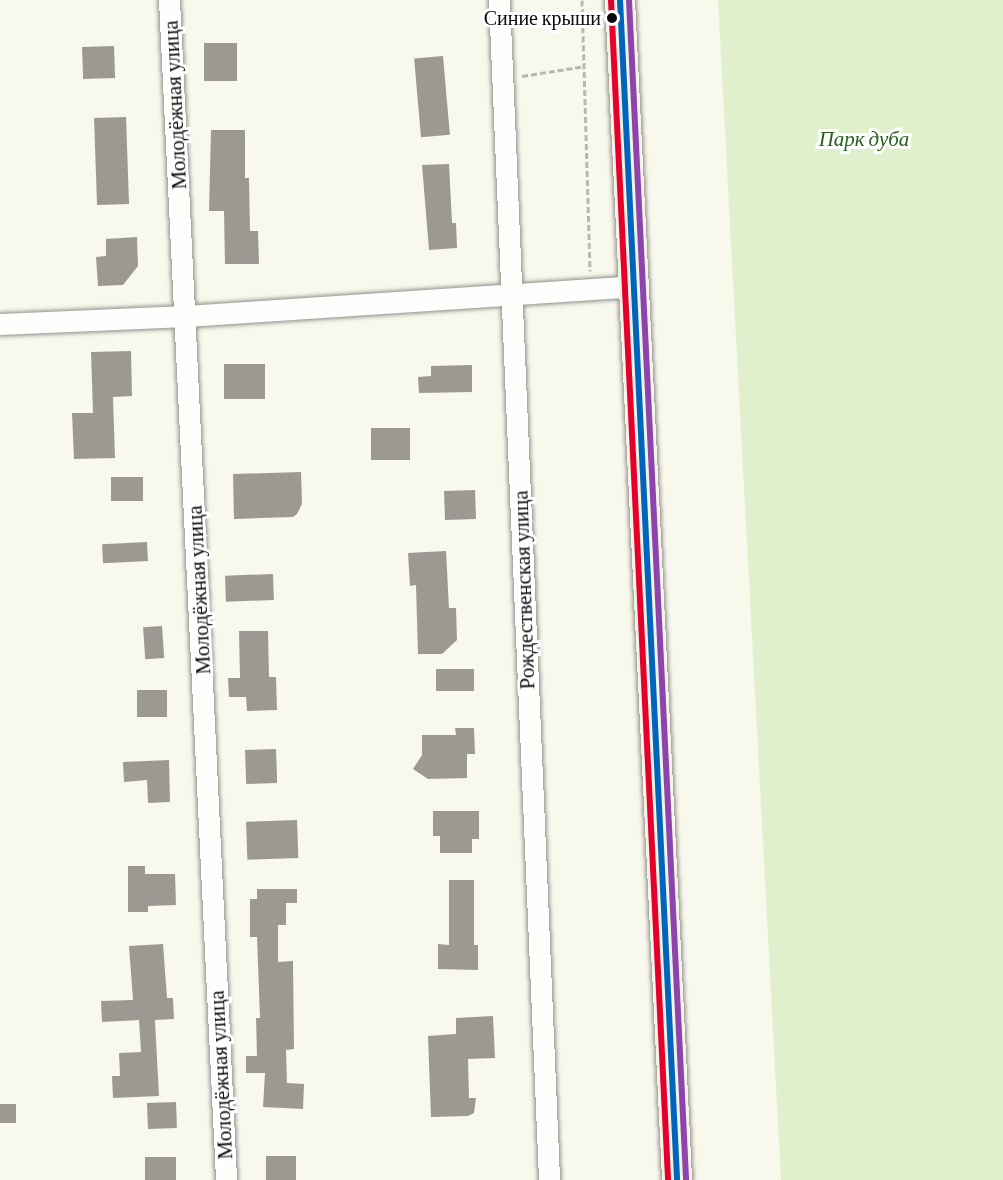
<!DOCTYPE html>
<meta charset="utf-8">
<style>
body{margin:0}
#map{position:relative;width:1003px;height:1180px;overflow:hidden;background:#f9f8ed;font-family:"Crimson Pro",serif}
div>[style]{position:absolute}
.green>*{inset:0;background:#e0f0cc}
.building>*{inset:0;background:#9c9993;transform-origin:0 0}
.path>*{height:3px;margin-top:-1.5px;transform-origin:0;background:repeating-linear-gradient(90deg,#b7b7b5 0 6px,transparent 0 9px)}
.roads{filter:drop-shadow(0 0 2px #92918c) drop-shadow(0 0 2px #92918c)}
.street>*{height:21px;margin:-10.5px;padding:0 10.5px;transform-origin:10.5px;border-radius:10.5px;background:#fefefc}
.secondary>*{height:30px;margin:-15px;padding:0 15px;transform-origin:15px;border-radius:15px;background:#f4f3e7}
.bus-1>*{height:6px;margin:-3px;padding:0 3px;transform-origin:3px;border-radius:3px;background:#0065bd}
.bus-2>*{height:6px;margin:-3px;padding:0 3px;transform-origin:3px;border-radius:3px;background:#e4002b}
.bus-3>*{height:6px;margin:-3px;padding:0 3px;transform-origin:3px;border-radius:3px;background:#8e44ad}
.dots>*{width:16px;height:16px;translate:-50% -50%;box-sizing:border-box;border:3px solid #fff;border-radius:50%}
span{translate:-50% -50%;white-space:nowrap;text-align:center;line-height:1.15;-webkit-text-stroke:6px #fff;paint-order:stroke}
.bus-label{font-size:20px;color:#0a0a0a}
.right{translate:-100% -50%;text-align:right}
.street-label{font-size:21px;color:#0a0a0a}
.park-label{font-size:21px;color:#25621a;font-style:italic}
</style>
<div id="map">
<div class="green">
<i style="clip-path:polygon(718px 0,1003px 0,1003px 1180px,781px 1180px)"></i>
</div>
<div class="building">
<i style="left:204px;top:43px;width:33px;height:38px"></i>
<i style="left:114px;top:46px;width:32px;height:32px;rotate:88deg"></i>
<i style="left:443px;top:56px;width:79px;height:29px;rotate:85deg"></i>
<i style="left:126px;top:117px;width:87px;height:32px;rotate:88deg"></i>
<i style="clip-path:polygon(211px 130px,245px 130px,245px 178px,249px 178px,250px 231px,258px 231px,259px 264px,225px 264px,224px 211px,209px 211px)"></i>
<i style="clip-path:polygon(449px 164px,452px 223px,456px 223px,457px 248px,429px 250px,422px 165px)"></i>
<i style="clip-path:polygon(137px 237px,138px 266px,123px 285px,98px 286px,96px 257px,106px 256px,106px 239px)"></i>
<i style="clip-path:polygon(131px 351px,132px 396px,113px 397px,115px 458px,74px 459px,72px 413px,93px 413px,91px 352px)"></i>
<i style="left:224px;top:364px;width:41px;height:35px"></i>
<i style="clip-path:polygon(472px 365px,472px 392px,419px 393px,418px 377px,431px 376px,431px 366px)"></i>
<i style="left:410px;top:428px;width:32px;height:39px;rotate:90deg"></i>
<i style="clip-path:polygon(301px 472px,302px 504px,297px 514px,293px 517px,234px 519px,233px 474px)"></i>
<i style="left:111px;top:477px;width:32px;height:24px"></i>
<i style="left:475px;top:490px;width:29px;height:31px;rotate:88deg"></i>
<i style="left:147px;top:542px;width:19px;height:45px;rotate:87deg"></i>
<i style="clip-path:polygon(446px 551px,449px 608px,456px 608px,457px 640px,442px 654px,418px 654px,416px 585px,410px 586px,408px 553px)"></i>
<i style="left:273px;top:574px;width:26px;height:48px;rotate:88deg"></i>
<i style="left:162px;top:626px;width:32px;height:19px;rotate:86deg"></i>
<i style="clip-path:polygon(239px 631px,268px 631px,269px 677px,276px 677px,277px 710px,247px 711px,246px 697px,229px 697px,228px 678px,240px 678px)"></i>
<i style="left:436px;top:669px;width:38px;height:22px"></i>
<i style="left:167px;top:690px;width:27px;height:30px;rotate:90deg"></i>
<i style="clip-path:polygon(455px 728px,474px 728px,475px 754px,467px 754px,467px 778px,428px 779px,413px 769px,422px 755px,422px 735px,456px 735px)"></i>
<i style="left:276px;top:749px;width:34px;height:31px;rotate:88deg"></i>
<i style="clip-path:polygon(169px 760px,170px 802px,148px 803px,147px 780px,124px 782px,123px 762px)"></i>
<i style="clip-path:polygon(433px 811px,479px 811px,479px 839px,472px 839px,472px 853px,440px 853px,440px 836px,433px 836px)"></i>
<i style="left:297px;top:820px;width:38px;height:51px;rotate:88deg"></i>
<i style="clip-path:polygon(128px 866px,145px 866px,145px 874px,175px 874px,176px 905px,148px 906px,148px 912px,128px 912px)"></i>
<i style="clip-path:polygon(449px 880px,474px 880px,474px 945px,478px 945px,478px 970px,438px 969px,438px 944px,449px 945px)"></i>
<i style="clip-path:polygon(257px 889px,297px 889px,297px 903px,286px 903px,286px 925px,278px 925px,278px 962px,293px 961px,294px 1049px,286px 1050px,287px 1083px,304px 1084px,303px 1109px,263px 1107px,265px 1073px,246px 1073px,246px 1056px,257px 1056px,256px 1018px,260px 1018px,257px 937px,250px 937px,250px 899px,257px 899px)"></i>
<i style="clip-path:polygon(163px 944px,167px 998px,173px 998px,174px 1019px,155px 1020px,159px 1096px,113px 1098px,112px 1076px,120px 1076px,119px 1053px,141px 1052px,139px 1020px,102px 1022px,101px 1001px,133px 1000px,129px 946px)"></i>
<i style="clip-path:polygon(493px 1016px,495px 1058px,468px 1059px,469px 1098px,476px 1098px,474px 1113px,468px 1116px,431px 1117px,428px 1036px,456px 1034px,456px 1018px)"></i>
<i style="left:176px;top:1102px;width:26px;height:29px;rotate:88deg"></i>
<i style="left:0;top:1104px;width:16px;height:19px"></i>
<i style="left:266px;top:1156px;width:30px;height:24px"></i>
<i style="left:176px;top:1157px;width:23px;height:31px;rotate:90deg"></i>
</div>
<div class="path">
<i style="left:582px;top:0;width:271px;rotate:88.3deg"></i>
<i style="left:522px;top:76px;width:64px;rotate:-9deg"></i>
</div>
<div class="roads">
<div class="street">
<i style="left:169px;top:0;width:1181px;rotate:87.23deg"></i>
<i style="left:499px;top:0;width:1181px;rotate:87.57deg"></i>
<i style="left:0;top:324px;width:186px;rotate:-2.5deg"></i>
<i style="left:186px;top:316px;width:449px;rotate:-3.8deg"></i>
</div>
<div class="secondary">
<i style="left:620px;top:0;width:1181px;rotate:87.23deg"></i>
</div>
</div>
<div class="bus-1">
<i style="left:620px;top:0;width:1181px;rotate:87.23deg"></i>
</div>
<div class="bus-2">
<i style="left:611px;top:0;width:1181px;rotate:87.23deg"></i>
</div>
<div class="bus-3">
<i style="left:629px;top:0;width:1181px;rotate:87.23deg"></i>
</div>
<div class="dots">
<i style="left:612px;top:18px;background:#0a0a0a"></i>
</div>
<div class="bus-label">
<span class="right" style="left:601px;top:18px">Синие крыши</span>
</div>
<div class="street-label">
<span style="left:175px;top:105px;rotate:-93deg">Молодёжная улица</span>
<span style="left:199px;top:590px;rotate:-93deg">Молодёжная улица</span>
<span style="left:524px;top:590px;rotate:-92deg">Рождественская улица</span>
<span style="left:221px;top:1075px;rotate:-93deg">Молодёжная улица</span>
</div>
<div class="park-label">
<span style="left:864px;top:139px">Парк дуба</span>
</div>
</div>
